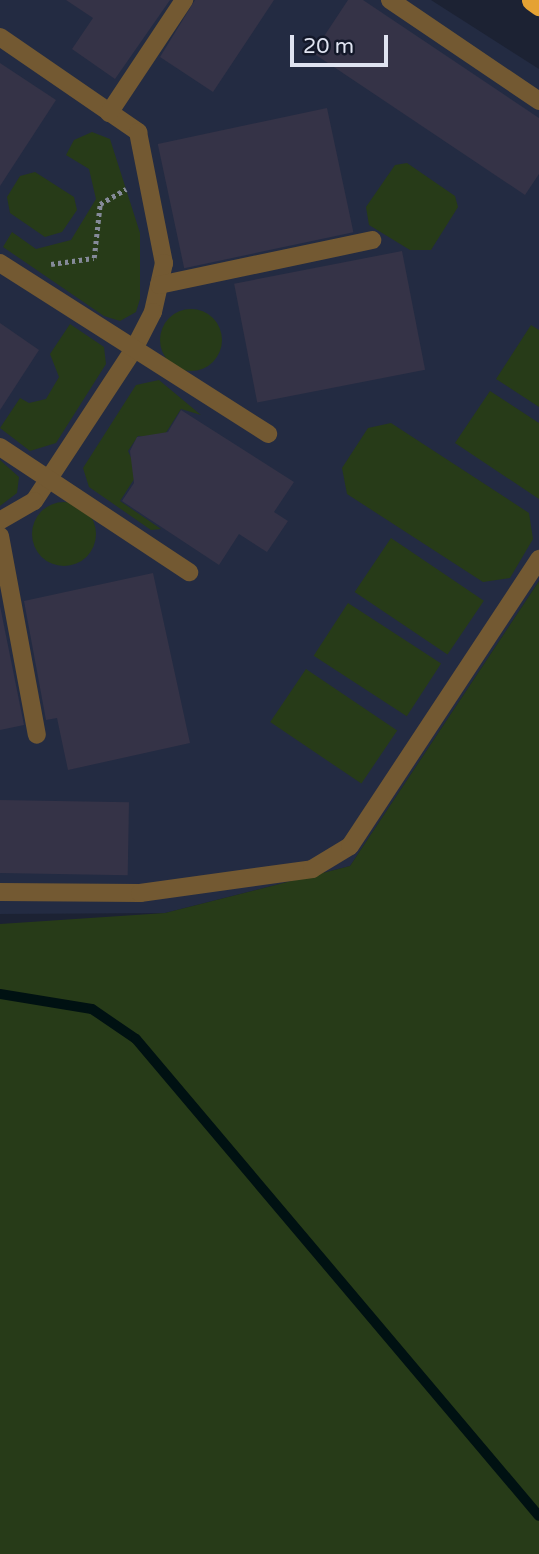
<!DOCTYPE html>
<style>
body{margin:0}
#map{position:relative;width:539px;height:1554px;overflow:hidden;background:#1c2233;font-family:"Varela Round",sans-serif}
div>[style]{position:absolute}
.built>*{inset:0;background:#232b42}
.green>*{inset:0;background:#273b18;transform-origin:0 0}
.round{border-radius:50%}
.stream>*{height:10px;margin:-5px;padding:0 5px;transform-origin:5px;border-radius:5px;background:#001112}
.building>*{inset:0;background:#353347;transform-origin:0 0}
.path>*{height:4.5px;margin-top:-2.25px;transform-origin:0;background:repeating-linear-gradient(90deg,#858a99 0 3.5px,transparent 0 7px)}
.minor>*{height:18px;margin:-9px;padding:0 9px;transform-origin:9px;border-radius:9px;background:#735932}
.highway>*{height:21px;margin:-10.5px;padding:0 10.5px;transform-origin:10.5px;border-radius:10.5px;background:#e5a233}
span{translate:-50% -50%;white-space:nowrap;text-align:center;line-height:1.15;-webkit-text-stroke:6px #131829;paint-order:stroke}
.scale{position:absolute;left:290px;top:35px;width:98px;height:32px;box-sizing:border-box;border:4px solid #dfe3f0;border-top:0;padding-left:9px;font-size:21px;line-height:24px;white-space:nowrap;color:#dfe3f0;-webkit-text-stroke:5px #131829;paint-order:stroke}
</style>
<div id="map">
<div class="built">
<i style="clip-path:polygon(0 0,431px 0,539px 69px,539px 581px,350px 866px,165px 913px,0 914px)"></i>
</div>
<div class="green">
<i style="clip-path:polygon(92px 132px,110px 139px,140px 233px,140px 299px,136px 312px,120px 321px,104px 316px,3px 247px,12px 232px,36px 249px,71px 240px,96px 199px,89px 169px,66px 155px,74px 140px)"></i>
<i style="clip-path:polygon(407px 163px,455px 196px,458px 207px,431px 250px,410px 250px,369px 225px,366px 207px,395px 165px)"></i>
<i style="clip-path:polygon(35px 172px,74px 197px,77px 210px,62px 232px,45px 237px,10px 213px,7px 197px,20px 176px)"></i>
<i class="round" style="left:160px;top:309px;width:62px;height:62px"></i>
<i style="clip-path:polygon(70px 324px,104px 347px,106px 364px,56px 443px,30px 451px,0 428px,20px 398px,29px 403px,46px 399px,59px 377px,50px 354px)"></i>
<i style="clip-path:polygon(531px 325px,539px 330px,539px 407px,496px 379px)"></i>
<i style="clip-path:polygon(159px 380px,201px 415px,181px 409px,162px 439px,138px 436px,128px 451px,138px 473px,120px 501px,161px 529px,151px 530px,89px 487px,83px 468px,136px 385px)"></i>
<i style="clip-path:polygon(490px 391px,539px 423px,539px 499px,455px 443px)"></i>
<i style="clip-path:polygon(391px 423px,529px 513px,533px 539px,510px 578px,483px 582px,347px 494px,342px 468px,368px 428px)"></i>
<i style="clip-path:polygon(0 460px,19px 477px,17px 493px,0 506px)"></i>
<i class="round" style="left:32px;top:502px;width:64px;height:64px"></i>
<i style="left:391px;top:538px;width:112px;height:65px;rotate:34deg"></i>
<i style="clip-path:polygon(539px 581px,539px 1554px,0 1554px,0 924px,165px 913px,350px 866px)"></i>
<i style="left:348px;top:603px;width:111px;height:63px;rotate:33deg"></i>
<i style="left:306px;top:669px;width:110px;height:64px;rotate:34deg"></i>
</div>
<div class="stream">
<i style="left:0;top:994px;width:93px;rotate:9.3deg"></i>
<i style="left:92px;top:1009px;width:53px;rotate:34.3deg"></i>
<i style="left:136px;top:1039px;width:624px;rotate:49.81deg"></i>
</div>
<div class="building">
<i style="clip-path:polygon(66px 0,170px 0,115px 79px,72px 49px,93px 18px)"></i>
<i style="clip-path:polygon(195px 0,274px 0,213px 92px,160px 57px)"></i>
<i style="clip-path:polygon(348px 0,363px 0,539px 118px,539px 174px,525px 195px,313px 53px)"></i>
<i style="clip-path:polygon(0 63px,56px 100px,0 186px)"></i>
<i style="left:327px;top:108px;width:127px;height:173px;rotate:78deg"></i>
<i style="left:402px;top:251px;width:121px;height:171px;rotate:79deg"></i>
<i style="clip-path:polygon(0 323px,39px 350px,0 410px)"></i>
<i style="clip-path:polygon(181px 410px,294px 482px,274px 512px,288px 521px,267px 552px,239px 534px,219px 565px,122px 501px,134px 483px,130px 451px,137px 437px,168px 432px)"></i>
<i style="clip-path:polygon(153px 573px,190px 743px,68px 770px,57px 718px,46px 720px,24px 601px)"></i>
<i style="clip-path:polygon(0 606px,24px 725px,0 730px)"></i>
<i style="left:0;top:800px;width:129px;height:73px;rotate:1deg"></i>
</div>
<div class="path">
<i style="left:51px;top:264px;width:43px;rotate:-7.9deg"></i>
<i style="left:94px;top:258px;width:54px;rotate:-83.7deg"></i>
<i style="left:100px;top:204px;width:30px;rotate:-30deg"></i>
</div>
<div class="minor">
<i style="left:390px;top:0;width:180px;rotate:34.1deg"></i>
<i style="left:0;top:37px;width:168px;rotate:34.5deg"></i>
<i style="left:138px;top:132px;width:134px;rotate:78.8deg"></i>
<i style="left:164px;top:263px;width:50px;rotate:102.7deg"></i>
<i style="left:153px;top:312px;width:42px;rotate:117.2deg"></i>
<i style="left:134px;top:349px;width:182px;rotate:123.3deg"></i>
<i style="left:34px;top:501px;width:39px;rotate:150deg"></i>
<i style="left:109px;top:113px;width:136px;rotate:-56.4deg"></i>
<i style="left:0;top:263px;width:318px;rotate:32.5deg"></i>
<i style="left:159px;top:285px;width:218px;rotate:-11.9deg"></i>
<i style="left:0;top:447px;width:227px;rotate:33.5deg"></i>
<i style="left:0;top:536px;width:202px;rotate:79.5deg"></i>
<i style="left:0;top:892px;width:140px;rotate:0.4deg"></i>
<i style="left:140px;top:893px;width:174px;rotate:-7.9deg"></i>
<i style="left:312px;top:869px;width:44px;rotate:-31.2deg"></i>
<i style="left:350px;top:846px;width:344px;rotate:-56.6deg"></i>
</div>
<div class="highway">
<i style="left:532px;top:0;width:9px;rotate:36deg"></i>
</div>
<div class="scale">20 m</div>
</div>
